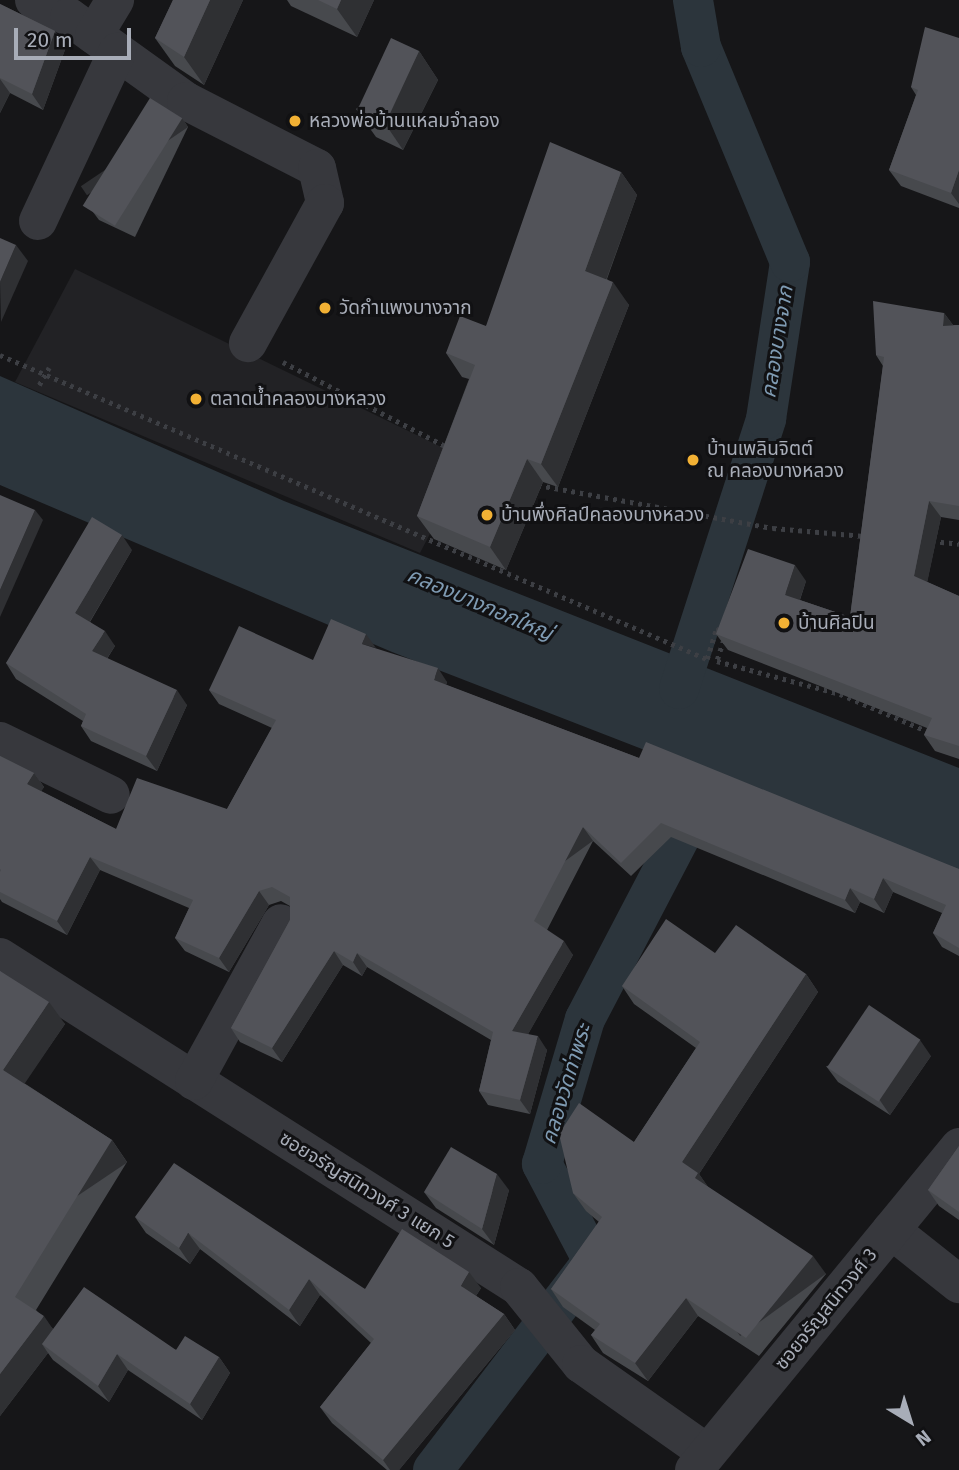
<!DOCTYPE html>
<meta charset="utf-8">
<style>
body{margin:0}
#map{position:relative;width:959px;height:1470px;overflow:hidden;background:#161618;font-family:"Fira Sans","Noto Sans Thai",sans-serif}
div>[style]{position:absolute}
.built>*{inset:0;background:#222225}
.water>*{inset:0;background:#2c353c}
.canal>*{height:40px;margin:-20px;padding:0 20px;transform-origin:20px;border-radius:20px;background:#2c353c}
.path>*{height:4.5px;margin-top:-2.25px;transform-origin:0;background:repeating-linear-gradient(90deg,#3d3f44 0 3.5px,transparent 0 8.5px)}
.minor>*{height:38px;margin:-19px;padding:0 19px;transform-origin:19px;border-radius:19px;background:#37383d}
.wall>*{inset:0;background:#47494d}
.shaded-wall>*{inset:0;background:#2f3033;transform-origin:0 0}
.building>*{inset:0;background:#525359;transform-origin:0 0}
.dots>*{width:19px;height:19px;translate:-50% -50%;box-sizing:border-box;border:4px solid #111113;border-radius:50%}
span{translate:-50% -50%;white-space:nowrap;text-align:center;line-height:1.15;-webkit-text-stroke:6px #111113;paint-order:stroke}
.poi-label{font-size:19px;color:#a8adb8}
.left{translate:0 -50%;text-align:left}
.street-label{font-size:19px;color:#a8adb8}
.water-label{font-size:21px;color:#7f9bb3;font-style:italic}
.north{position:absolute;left:875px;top:1386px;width:70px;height:70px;-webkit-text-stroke:5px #111113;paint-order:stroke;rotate:142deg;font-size:19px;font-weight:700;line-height:28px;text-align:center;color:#a8adb8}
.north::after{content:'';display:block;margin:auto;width:24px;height:32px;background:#a8adb8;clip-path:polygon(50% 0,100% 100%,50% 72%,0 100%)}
.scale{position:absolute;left:14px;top:28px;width:117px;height:32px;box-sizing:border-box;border:4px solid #a8adb8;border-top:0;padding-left:9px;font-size:21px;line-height:24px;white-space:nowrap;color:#a8adb8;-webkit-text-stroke:5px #111113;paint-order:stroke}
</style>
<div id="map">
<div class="built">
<i style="clip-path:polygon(75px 269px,468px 460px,420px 553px,15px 382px)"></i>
</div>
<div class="water">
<i style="clip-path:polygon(0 376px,284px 501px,959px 768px,959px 872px,392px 652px,0 485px)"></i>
</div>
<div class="canal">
<i style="left:679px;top:689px;width:284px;rotate:-72.1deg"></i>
<i style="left:766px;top:419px;width:159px;rotate:-81.3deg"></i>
<i style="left:790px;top:262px;width:233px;rotate:-112.5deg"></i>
<i style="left:701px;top:47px;width:48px;rotate:-99.7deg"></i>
<i style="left:433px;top:1470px;width:263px;rotate:-52.6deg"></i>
<i style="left:593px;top:1261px;width:110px;rotate:-117.7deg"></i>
<i style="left:542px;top:1164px;width:151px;rotate:-73.5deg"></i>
<i style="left:585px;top:1019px;width:255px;rotate:-62.4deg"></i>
</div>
<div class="path">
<i style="left:0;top:355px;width:770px;rotate:23.27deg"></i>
<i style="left:707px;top:659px;width:31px;rotate:-73deg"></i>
<i style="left:716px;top:629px;width:7px;rotate:16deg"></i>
<i style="left:283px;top:362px;width:187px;rotate:27.4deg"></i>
<i style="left:39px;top:385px;width:20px;rotate:-60deg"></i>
<i style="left:538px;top:485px;width:239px;rotate:10.4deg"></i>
<i style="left:773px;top:528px;width:91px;rotate:5deg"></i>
<i style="left:932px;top:541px;width:27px;rotate:6deg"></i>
<i style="left:724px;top:640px;width:22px;rotate:108deg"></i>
<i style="left:717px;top:661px;width:127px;rotate:15deg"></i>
<i style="left:840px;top:694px;width:97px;rotate:23.1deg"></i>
</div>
<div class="minor">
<i style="left:34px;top:0;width:39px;rotate:26deg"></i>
<i style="left:69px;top:17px;width:144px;rotate:35.7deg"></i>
<i style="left:186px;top:101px;width:147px;rotate:27.1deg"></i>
<i style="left:317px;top:168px;width:36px;rotate:77deg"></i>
<i style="left:325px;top:203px;width:160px;rotate:118.8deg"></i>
<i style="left:94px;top:35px;width:41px;rotate:-59deg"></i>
<i style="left:38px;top:221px;width:187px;rotate:-64.9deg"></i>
<i style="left:0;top:741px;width:123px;rotate:25.9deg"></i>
<i style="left:0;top:957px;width:615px;rotate:32.45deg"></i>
<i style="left:519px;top:1287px;width:99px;rotate:51.2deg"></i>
<i style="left:581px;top:1364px;width:154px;rotate:35.2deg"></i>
<i style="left:194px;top:1081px;width:180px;rotate:-61.2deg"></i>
<i style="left:891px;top:1230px;width:87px;rotate:38.5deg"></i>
<i style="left:694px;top:1470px;width:418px;rotate:-50.6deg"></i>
</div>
<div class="wall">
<i style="clip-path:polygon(173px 0,243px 0,204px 85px,175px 66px,155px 38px)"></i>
<i style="clip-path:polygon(287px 0,374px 0,357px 37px,291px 6px)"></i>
<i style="clip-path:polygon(0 4px,55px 31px,66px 47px,43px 110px,10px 93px,0 113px)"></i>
<i style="clip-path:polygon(959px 38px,959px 208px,901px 186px,889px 170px,916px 95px,911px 87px)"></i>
<i style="clip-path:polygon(419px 51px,438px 80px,403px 150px,376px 137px,356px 109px)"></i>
<i style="clip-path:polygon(182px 118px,188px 127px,135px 237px,99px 220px,93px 212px)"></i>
<i style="clip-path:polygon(621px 172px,637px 195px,607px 279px,629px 305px,558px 487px,543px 482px,506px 570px,434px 539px,417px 516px,469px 379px,462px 377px,446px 353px,486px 326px)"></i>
<i style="clip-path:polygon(944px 313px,953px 325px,959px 325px,959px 520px,941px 517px,927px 582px,959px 596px,959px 759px,935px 751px,924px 735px,927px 728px,728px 650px,716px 634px,806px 581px,800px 600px,850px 617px,883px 366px,876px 355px)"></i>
<i style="clip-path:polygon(132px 550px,90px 622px,115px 646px,107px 659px,187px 705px,157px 771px,91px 741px,81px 726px,83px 721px,16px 679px,6px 663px)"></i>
<i style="clip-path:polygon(376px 649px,447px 682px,446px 685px,639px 758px,959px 869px,959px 956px,942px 947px,933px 933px,942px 913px,893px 892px,884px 913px,860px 902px,855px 913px,671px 837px,631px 876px,593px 841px,547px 930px,573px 955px,528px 1034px,547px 1050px,530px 1114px,488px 1105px,479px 1091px,491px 1040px,367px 967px,362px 976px,343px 965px,282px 1062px,240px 1042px,231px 1028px,290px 920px,290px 906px,281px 901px,269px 905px,229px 972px,185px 951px,175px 938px,189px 908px,100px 870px,67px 935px,2px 902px,0 899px,0 756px,34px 773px,44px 787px,41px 791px,116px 829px,227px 809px,272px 728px,219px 704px,209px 690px,313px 660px)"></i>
<i style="clip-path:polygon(715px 953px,806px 974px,818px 992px,699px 1174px,708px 1187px,826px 1274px,759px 1356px,698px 1316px,648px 1381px,603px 1353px,591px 1335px,595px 1330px,563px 1307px,551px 1289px,599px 1222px,586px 1211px,573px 1193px,634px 1142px,696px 1048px,634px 1004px,622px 986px)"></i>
<i style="clip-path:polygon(0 971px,65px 1024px,24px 1083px,112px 1140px,127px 1162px,36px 1310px,53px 1329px,219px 1357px,230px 1373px,202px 1420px,128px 1370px,109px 1402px,53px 1360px,48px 1353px,0 1416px)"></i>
<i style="clip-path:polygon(931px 1056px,890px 1115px,838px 1082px,826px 1066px)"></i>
<i style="clip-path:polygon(959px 1146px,959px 1220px,939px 1206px,928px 1190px)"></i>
<i style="clip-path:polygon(509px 1190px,494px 1245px,436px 1208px,424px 1192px)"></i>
<i style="clip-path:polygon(135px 1217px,365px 1289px,481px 1288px,476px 1296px,504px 1314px,515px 1330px,399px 1470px,387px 1470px,332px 1423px,320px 1407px,371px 1343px,320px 1295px,300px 1326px,200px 1249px,190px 1264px,146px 1233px)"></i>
</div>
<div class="shaded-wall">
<i style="clip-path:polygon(210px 0,243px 0,204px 85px,184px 57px)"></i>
<i style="clip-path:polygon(341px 0,374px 0,357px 37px,337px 9px)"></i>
<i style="clip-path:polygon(55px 31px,66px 47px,43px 110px,32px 94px)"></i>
<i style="clip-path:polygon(419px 51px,438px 80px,403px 150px,384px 122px)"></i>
<i style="clip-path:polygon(0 79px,10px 93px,0 113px)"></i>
<i style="left:182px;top:118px;width:11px;height:122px;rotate:56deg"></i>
<i style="clip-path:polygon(959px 170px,959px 204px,951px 193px)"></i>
<i style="clip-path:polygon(621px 172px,637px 195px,601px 294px,585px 271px)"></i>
<i style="clip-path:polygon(16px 245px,28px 261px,1px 322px,0 282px)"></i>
<i style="clip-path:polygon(613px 282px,629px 305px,558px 487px,541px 464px)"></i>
<i style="clip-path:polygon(944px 313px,956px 329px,943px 326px)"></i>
<i style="clip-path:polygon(527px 459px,543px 482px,506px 570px,490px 547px)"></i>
<i style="clip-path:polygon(929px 501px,941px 517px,925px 593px,914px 576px)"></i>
<i style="clip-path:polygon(35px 510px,43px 520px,0 617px,0 590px)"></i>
<i style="clip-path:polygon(122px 535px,132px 550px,86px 628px,75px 613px)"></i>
<i style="clip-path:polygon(795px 565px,806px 581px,796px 611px,785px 595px)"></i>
<i style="clip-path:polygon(105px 631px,115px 646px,102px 666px,92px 651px)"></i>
<i style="clip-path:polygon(366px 634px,376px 648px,362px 644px)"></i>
<i style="clip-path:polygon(438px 668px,447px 682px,443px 694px,434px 680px)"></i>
<i style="clip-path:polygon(177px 690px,187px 705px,157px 771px,146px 756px)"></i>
<i style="clip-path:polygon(34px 773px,44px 787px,37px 798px,27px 784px)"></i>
<i style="left:583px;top:827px;width:17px;height:106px;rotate:54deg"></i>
<i style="clip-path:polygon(90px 857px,100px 870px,67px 935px,57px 921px)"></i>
<i style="clip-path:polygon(883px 878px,893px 892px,884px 913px,874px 899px)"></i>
<i style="clip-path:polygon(850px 888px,860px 902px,855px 913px,845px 900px)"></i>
<i style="clip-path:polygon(259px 891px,269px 905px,229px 972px,219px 958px)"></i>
<i style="clip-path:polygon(564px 941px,573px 955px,522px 1045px,512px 1031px)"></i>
<i style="clip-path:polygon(334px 951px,343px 965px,282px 1062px,272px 1048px)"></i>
<i style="clip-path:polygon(357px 953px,367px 967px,362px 976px,353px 962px)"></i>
<i style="clip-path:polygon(806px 974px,818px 992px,699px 1174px,711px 1191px,707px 1196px,682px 1162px)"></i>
<i style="clip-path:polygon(49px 1002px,65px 1024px,19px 1092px,3px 1070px)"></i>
<i style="clip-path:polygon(538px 1036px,547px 1050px,530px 1114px,520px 1100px)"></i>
<i style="clip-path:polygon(920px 1040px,931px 1056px,890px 1115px,879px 1099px)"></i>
<i style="left:112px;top:1140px;width:27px;height:185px;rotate:56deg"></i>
<i style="clip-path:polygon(497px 1174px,509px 1190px,494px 1245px,482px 1229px)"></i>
<i style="clip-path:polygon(188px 1233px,200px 1249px,190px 1264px,179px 1248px)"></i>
<i style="left:813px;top:1256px;width:22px;height:106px;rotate:54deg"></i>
<i style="clip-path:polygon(469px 1272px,481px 1288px,472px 1302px,461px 1286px)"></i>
<i style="clip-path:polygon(309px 1279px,320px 1295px,300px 1326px,289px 1310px)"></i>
<i style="clip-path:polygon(686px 1298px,698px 1316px,648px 1381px,635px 1363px)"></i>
<i style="clip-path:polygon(504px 1314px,515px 1330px,399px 1470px,390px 1470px,383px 1460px)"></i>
<i style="clip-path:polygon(44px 1316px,59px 1338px,42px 1344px,48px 1353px,0 1416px,0 1374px)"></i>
<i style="clip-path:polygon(117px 1354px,128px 1370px,109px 1402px,98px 1386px)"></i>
<i style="clip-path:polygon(219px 1357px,230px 1373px,202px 1420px,190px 1404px)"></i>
</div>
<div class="building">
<i style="clip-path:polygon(173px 0,210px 0,184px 57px,155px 38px)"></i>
<i style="clip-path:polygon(318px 0,341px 0,337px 9px)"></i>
<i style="clip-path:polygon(0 4px,55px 31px,32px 94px,0 78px)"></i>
<i style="clip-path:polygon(925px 27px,959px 38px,959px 170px,951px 193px,889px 170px,918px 90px,911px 87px)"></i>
<i style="left:391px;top:38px;width:31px;height:79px;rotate:25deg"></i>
<i style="left:150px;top:98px;width:38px;height:127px;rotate:32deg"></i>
<i style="clip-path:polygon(550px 142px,621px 172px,585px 271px,613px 282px,541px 464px,527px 459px,490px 547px,417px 516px,475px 365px,446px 353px,460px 316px,486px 326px)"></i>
<i style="clip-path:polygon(0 238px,16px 245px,0 282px)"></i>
<i style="clip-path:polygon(873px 301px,944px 313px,943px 326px,959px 325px,959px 506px,929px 501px,914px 576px,959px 596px,959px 746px,924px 735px,932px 718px,716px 634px,748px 549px,795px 565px,785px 595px,850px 617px,884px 357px,876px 355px)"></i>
<i style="clip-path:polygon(0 495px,35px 510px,0 590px)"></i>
<i style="clip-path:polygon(92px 517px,122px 535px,75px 613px,105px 631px,92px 651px,177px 690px,146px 756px,81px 726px,86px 714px,6px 663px)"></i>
<i style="clip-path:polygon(331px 619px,366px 634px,362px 644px,438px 668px,434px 680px,639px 758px,646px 742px,959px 869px,959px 948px,933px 933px,946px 905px,883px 878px,874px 899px,850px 888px,845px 900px,661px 823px,621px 863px,583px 827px,534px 921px,564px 941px,512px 1031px,538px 1036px,520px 1100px,479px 1091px,493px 1032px,357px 953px,353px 962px,334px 951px,272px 1048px,231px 1028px,290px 920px,290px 897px,272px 887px,259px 891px,219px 958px,175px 938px,193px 900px,90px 857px,57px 921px,0 892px,0 872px,1px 870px,0 869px,0 756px,34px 773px,27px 784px,116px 829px,137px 778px,227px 809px,276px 720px,209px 690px,239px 626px,313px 660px)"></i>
<i style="clip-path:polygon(666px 919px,715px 953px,736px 925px,806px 974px,682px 1162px,698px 1173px,695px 1178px,813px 1256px,746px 1338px,686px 1298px,635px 1363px,591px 1335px,600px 1324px,551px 1289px,602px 1217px,573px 1193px,559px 1134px,579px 1103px,634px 1142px,700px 1042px,622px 986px)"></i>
<i style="clip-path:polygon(0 971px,49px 1002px,3px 1070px,112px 1140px,15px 1297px,44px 1316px,0 1374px)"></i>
<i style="left:869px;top:1005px;width:62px;height:75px;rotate:34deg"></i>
<i style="clip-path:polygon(959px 1146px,959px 1212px,928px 1190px)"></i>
<i style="clip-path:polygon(451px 1147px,497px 1174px,482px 1229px,424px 1192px)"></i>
<i style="clip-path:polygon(174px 1163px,365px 1289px,402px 1229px,469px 1272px,461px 1286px,504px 1314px,383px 1460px,320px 1407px,374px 1339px,309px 1279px,289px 1310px,188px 1233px,179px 1248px,135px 1217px)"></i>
<i style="clip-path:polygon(84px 1287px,176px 1350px,185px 1336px,219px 1357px,190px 1404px,117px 1354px,98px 1386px,42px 1344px)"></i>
</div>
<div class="dots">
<i style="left:295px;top:121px;background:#f2b134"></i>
<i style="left:325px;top:308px;background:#f2b134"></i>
<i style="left:196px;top:399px;background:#f2b134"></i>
<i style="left:693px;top:460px;background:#f2b134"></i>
<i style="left:487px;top:515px;background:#f2b134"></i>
<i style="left:784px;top:623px;background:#f2b134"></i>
</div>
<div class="poi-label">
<span class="left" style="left:309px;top:121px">หลวงพ่อบ้านแหลมจำลอง</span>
<span class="left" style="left:339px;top:308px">วัดกำแพงบางจาก</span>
<span class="left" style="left:210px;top:399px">ตลาดน้ำคลองบางหลวง</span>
<span class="left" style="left:707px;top:460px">บ้านเพลินจิตต์<br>ณ คลองบางหลวง</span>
<span class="left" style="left:501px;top:515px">บ้านพึ่งศิลป์คลองบางหลวง</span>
<span class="left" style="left:798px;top:623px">บ้านศิลปิน</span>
</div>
<div class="street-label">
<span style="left:367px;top:1190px;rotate:32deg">ซอยจรัญสนิทวงศ์ 3 แยก 5</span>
<span style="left:826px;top:1309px;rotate:-51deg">ซอยจรัญสนิทวงศ์ 3</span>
</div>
<div class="water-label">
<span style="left:777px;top:342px;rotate:-81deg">คลองบางจาก</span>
<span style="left:480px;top:604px;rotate:23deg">คลองบางกอกใหญ่</span>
<span style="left:566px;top:1084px;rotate:-73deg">คลองวัดท่าพระ</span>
</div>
<div class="north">N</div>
<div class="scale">20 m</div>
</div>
